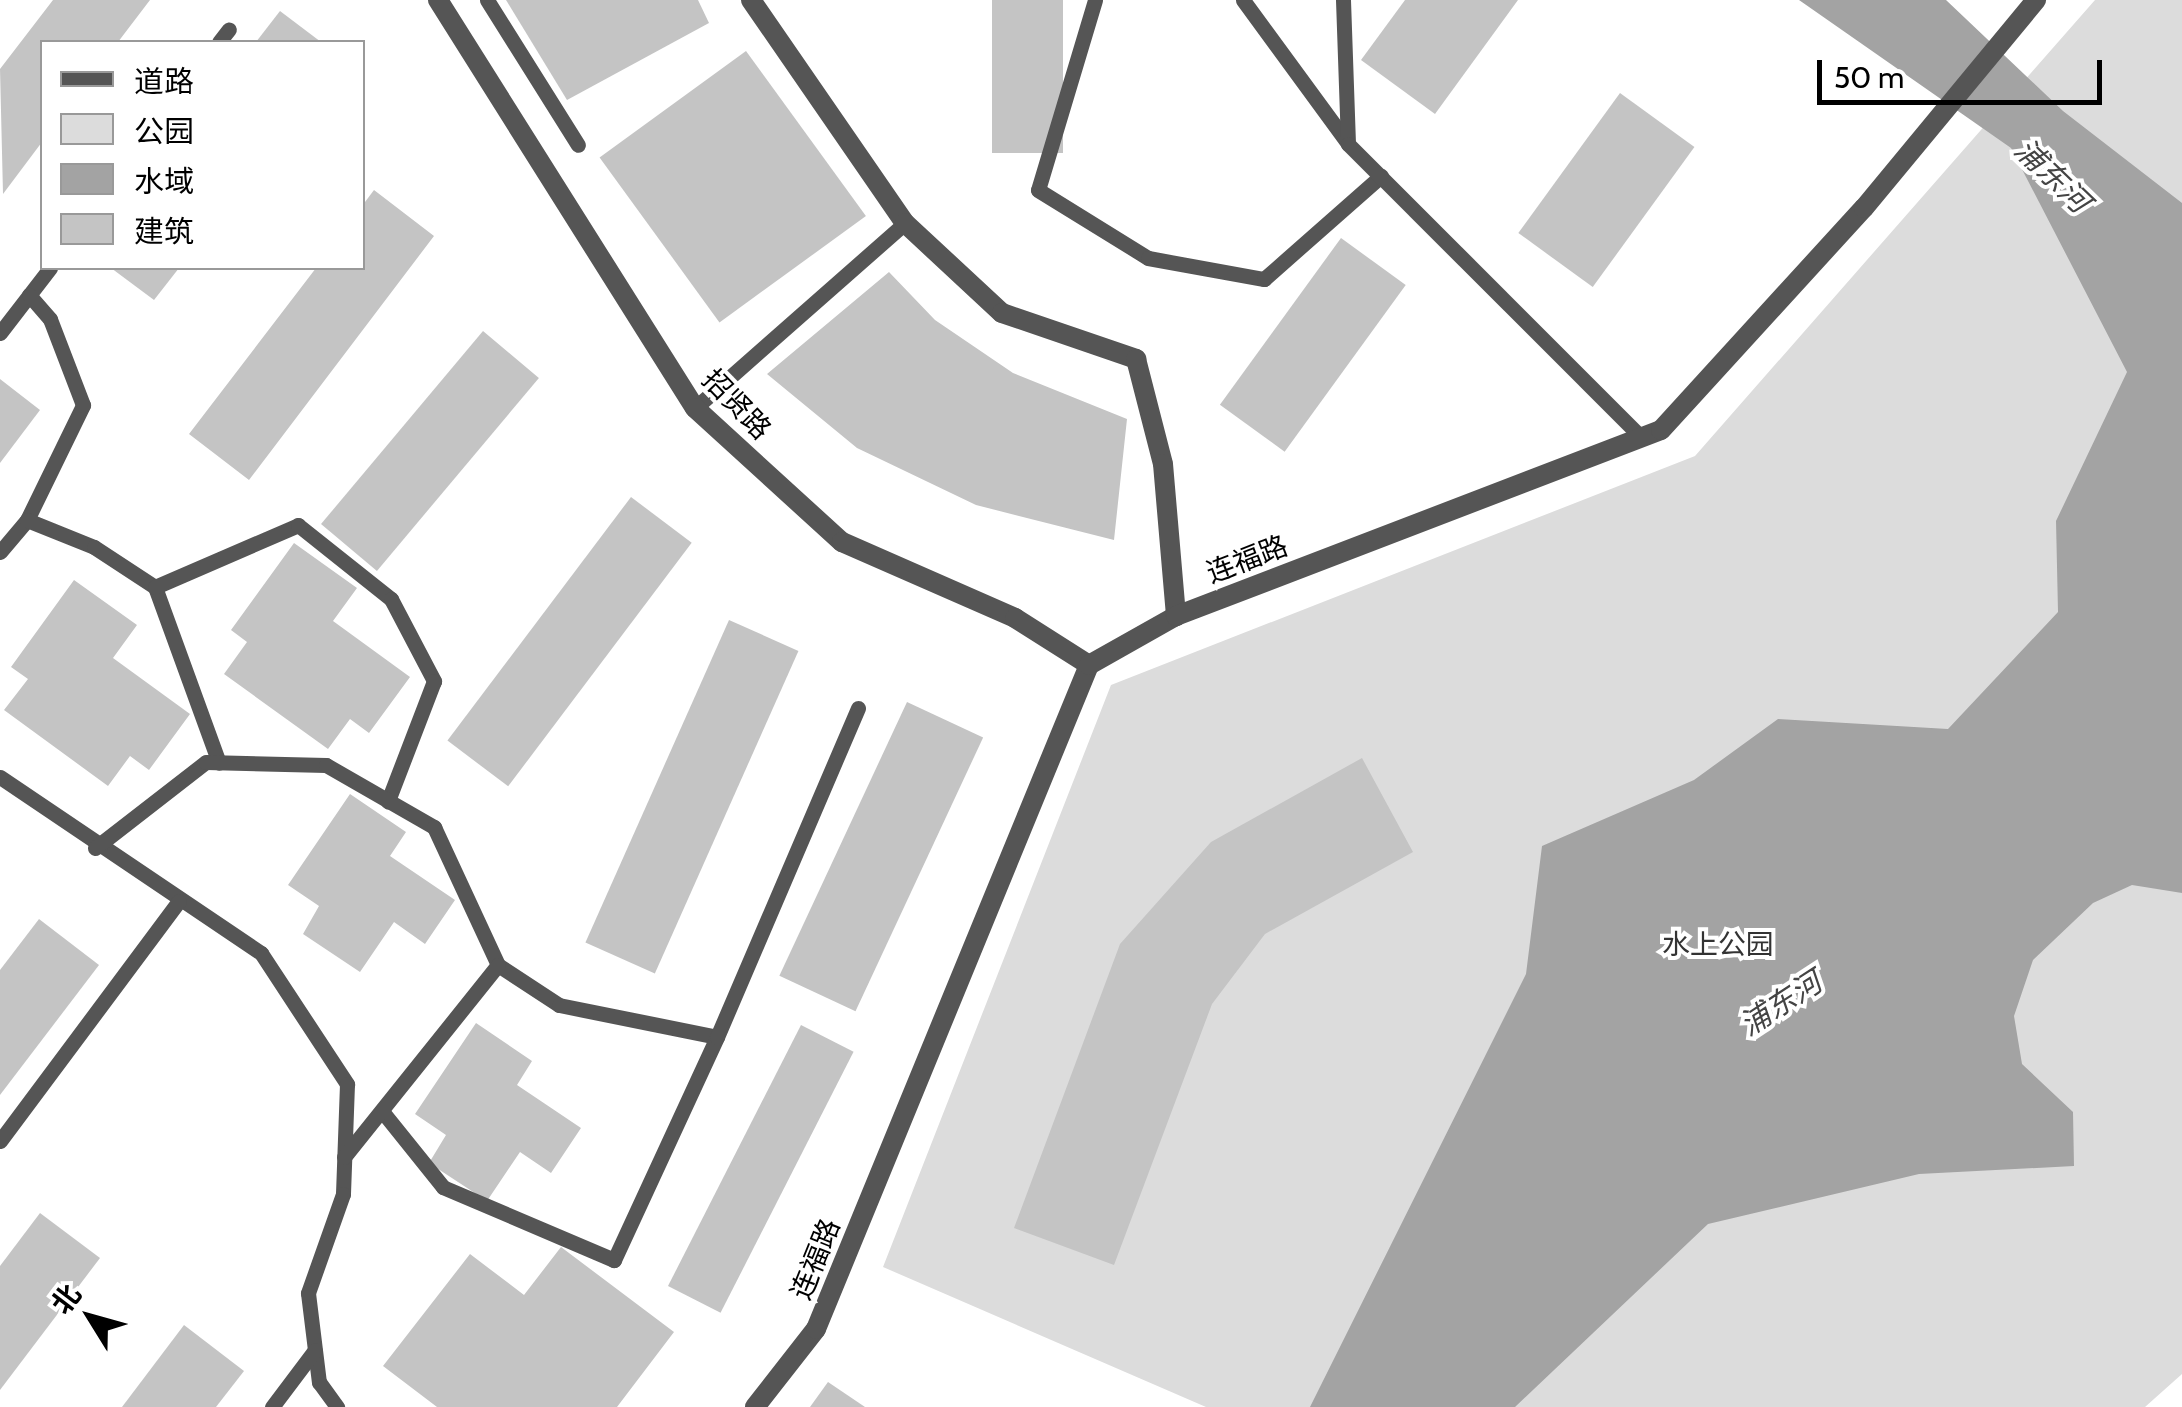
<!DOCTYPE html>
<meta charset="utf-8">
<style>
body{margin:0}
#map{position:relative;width:2182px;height:1407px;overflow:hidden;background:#fff;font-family:Cabin,"Noto Sans SC",sans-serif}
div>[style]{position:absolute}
.green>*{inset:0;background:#dcdcdc}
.water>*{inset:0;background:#a3a3a3}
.building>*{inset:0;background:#c4c4c4;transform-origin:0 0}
.service>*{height:15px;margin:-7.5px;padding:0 7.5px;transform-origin:7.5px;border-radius:7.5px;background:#555}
.pedestrian>*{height:20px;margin:-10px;padding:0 10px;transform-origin:10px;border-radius:10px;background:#555}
.tertiary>*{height:20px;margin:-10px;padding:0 10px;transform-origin:10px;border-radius:10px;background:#555}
span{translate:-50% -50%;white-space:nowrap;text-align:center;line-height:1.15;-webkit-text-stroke:8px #fff;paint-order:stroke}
.street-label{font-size:28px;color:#000}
.park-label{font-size:28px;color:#333}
.water-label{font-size:30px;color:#444;font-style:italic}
.legend{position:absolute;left:40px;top:40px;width:325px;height:230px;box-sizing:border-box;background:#fff;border:2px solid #999;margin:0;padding:12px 18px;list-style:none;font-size:30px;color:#000}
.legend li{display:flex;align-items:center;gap:20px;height:50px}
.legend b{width:50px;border:2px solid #999}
.north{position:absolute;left:40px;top:1267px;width:100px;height:100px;-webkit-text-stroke:8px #fff;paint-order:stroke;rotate:307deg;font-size:28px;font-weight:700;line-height:40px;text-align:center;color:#000}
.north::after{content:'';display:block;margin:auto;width:35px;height:45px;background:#000;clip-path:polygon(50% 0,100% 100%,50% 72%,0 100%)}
.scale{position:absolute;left:1817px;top:60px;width:285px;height:45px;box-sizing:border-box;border:5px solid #000;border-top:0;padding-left:12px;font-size:30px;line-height:35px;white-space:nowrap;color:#000;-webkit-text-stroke:8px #fff;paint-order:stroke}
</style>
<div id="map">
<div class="green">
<i style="clip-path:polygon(2095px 0,2182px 0,2182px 1374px,2145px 1407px,1206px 1407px,883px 1267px,1111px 685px,1695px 456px)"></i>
</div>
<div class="water">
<i style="clip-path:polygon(1799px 0,1946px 0,2063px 111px,2182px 203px,2182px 893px,2132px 885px,2093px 903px,2033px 960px,2014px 1016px,2022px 1064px,2073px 1112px,2074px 1166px,1919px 1174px,1708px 1224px,1515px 1407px,1310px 1407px,1526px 974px,1542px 846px,1694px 780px,1778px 719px,1948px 729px,2058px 612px,2056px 521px,2127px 372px,2011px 148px)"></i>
</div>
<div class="building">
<i style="clip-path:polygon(53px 0,150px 0,118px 42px,42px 42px,42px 142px,3px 194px,0 69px)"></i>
<i style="clip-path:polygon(506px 0,698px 0,709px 23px,567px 100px)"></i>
<i style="left:992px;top:0;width:71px;height:153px"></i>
<i style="clip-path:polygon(1405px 0,1518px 0,1435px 114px,1361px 60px)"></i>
<i style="clip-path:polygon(280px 11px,321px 42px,256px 42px)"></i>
<i style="left:746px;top:51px;width:204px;height:181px;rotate:54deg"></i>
<i style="left:1620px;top:93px;width:92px;height:173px;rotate:36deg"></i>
<i style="clip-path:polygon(374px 190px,434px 236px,249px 480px,189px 434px,316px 268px,362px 268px,362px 206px)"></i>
<i style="left:1341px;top:238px;width:80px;height:206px;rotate:36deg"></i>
<i style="clip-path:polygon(111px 268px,179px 268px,154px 300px)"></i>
<i style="clip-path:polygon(889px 272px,935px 320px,1013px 373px,1127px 419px,1114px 540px,976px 505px,857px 448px,767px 374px)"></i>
<i style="left:483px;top:331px;width:73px;height:252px;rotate:40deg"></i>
<i style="clip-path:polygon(0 379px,40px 410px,0 463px)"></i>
<i style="left:631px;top:497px;width:76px;height:305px;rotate:37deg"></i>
<i style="clip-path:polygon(294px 543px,357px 588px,333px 621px,410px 677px,369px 733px,350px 719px,328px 749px,224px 674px,247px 642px,231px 630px)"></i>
<i style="clip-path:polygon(74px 580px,137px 625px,113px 658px,190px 714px,149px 770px,130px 756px,108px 786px,4px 710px,28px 679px,11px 667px)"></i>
<i style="left:729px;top:620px;width:76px;height:353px;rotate:24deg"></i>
<i style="left:907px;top:702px;width:84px;height:302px;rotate:25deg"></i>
<i style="clip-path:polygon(1362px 758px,1413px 852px,1265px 934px,1212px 1004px,1114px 1265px,1014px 1228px,1120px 944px,1211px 842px)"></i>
<i style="clip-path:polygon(350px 794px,406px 832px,390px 856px,455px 900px,425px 944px,394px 922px,360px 972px,303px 934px,319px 906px,288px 885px)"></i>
<i style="clip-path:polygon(39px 919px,99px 965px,0 1095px,0 970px)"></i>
<i style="clip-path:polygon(476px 1023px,532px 1061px,517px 1085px,581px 1128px,551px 1173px,520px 1152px,487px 1201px,429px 1163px,446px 1135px,415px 1114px)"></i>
<i style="left:801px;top:1025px;width:59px;height:293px;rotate:27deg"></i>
<i style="clip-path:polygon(40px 1213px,100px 1258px,0 1390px,0 1266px)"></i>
<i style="clip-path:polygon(561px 1247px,674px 1332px,617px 1407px,437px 1407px,383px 1366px,470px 1254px,524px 1295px)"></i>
<i style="clip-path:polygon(184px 1325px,244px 1371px,216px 1407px,122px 1407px)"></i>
<i style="clip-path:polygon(828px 1382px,865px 1407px,810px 1407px)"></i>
</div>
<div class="service">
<i style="left:487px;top:0;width:171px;rotate:57.9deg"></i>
<i style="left:1095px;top:0;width:198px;rotate:106.7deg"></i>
<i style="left:1038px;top:190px;width:129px;rotate:31.7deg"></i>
<i style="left:1148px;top:258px;width:118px;rotate:10.3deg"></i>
<i style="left:1264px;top:279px;width:156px;rotate:-41.4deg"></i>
<i style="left:1243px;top:0;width:176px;rotate:53.8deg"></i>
<i style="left:1343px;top:0;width:144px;rotate:88deg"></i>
<i style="left:1348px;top:144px;width:414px;rotate:45deg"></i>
<i style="left:219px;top:42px;width:16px;rotate:-52deg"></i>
<i style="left:0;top:333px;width:82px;rotate:-52.4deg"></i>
<i style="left:695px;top:408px;width:280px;rotate:-41.4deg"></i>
<i style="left:27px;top:520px;width:128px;rotate:-64deg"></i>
<i style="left:83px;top:405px;width:92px;rotate:-111deg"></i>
<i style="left:50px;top:319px;width:32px;rotate:-131deg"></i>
<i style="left:0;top:552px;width:42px;rotate:-49.8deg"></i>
<i style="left:27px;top:520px;width:72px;rotate:21.9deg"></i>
<i style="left:94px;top:547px;width:73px;rotate:33.3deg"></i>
<i style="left:155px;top:587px;width:187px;rotate:70deg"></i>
<i style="left:155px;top:587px;width:156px;rotate:-23.4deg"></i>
<i style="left:298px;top:525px;width:119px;rotate:38.5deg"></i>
<i style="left:391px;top:599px;width:93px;rotate:62.3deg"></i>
<i style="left:434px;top:681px;width:129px;rotate:111deg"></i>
<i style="left:0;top:777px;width:315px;rotate:34deg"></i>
<i style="left:261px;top:953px;width:157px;rotate:56.7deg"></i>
<i style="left:347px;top:1084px;width:110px;rotate:92.1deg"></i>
<i style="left:343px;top:1194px;width:105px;rotate:109.5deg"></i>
<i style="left:308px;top:1293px;width:90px;rotate:83deg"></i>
<i style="left:319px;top:1382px;width:31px;rotate:54deg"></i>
<i style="left:95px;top:848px;width:140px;rotate:-37.8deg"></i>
<i style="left:206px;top:762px;width:120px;rotate:1.4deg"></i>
<i style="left:326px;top:765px;width:125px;rotate:29.9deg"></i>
<i style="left:434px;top:827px;width:152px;rotate:65.1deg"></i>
<i style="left:498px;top:965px;width:73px;rotate:33.3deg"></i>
<i style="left:559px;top:1005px;width:161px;rotate:11.4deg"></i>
<i style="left:717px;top:1037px;width:246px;rotate:114.8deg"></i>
<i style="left:614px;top:1260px;width:186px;rotate:-156.9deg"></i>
<i style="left:443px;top:1187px;width:97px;rotate:-128.8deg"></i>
<i style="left:717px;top:1037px;width:358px;rotate:-66.8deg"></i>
<i style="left:0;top:1141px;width:299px;rotate:-53.3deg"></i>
<i style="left:344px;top:1157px;width:246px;rotate:-51.3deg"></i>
<i style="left:272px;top:1407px;width:71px;rotate:-53deg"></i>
</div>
<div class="pedestrian">
<i style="left:751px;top:0;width:271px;rotate:55.4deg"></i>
<i style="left:905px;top:223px;width:132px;rotate:42.9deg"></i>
<i style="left:1002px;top:313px;width:142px;rotate:18.9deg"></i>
<i style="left:1136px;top:359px;width:108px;rotate:75.6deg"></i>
<i style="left:1163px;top:464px;width:153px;rotate:85.1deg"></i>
</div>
<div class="tertiary">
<i style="left:438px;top:0;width:482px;rotate:57.8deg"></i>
<i style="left:695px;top:408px;width:199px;rotate:42.4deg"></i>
<i style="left:842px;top:542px;width:189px;rotate:23.7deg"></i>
<i style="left:1015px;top:618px;width:88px;rotate:32.4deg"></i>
<i style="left:755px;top:1407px;width:99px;rotate:-52deg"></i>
<i style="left:816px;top:1329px;width:718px;rotate:-67.65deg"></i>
<i style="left:1089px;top:665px;width:100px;rotate:-29.4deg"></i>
<i style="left:1176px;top:616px;width:519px;rotate:-20.98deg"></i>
<i style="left:1661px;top:430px;width:301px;rotate:-47.6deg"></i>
<i style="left:1864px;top:208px;width:270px;rotate:-50.4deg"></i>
</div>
<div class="street-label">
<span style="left:737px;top:404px;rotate:46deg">招贤路</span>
<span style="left:1247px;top:559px;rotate:-21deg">连福路</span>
<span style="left:815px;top:1259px;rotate:-68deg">连福路</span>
</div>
<div class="park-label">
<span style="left:1718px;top:944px">水上公园</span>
</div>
<div class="water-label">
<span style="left:2052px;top:176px;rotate:44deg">浦东河</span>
<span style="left:1781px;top:1004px;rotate:-33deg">浦东河</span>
</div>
<ul class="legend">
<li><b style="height:12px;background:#555"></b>道路</li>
<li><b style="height:28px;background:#dcdcdc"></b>公园</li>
<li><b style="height:28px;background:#a3a3a3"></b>水域</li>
<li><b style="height:28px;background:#c4c4c4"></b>建筑</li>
</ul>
<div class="north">北</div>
<div class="scale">50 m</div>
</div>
